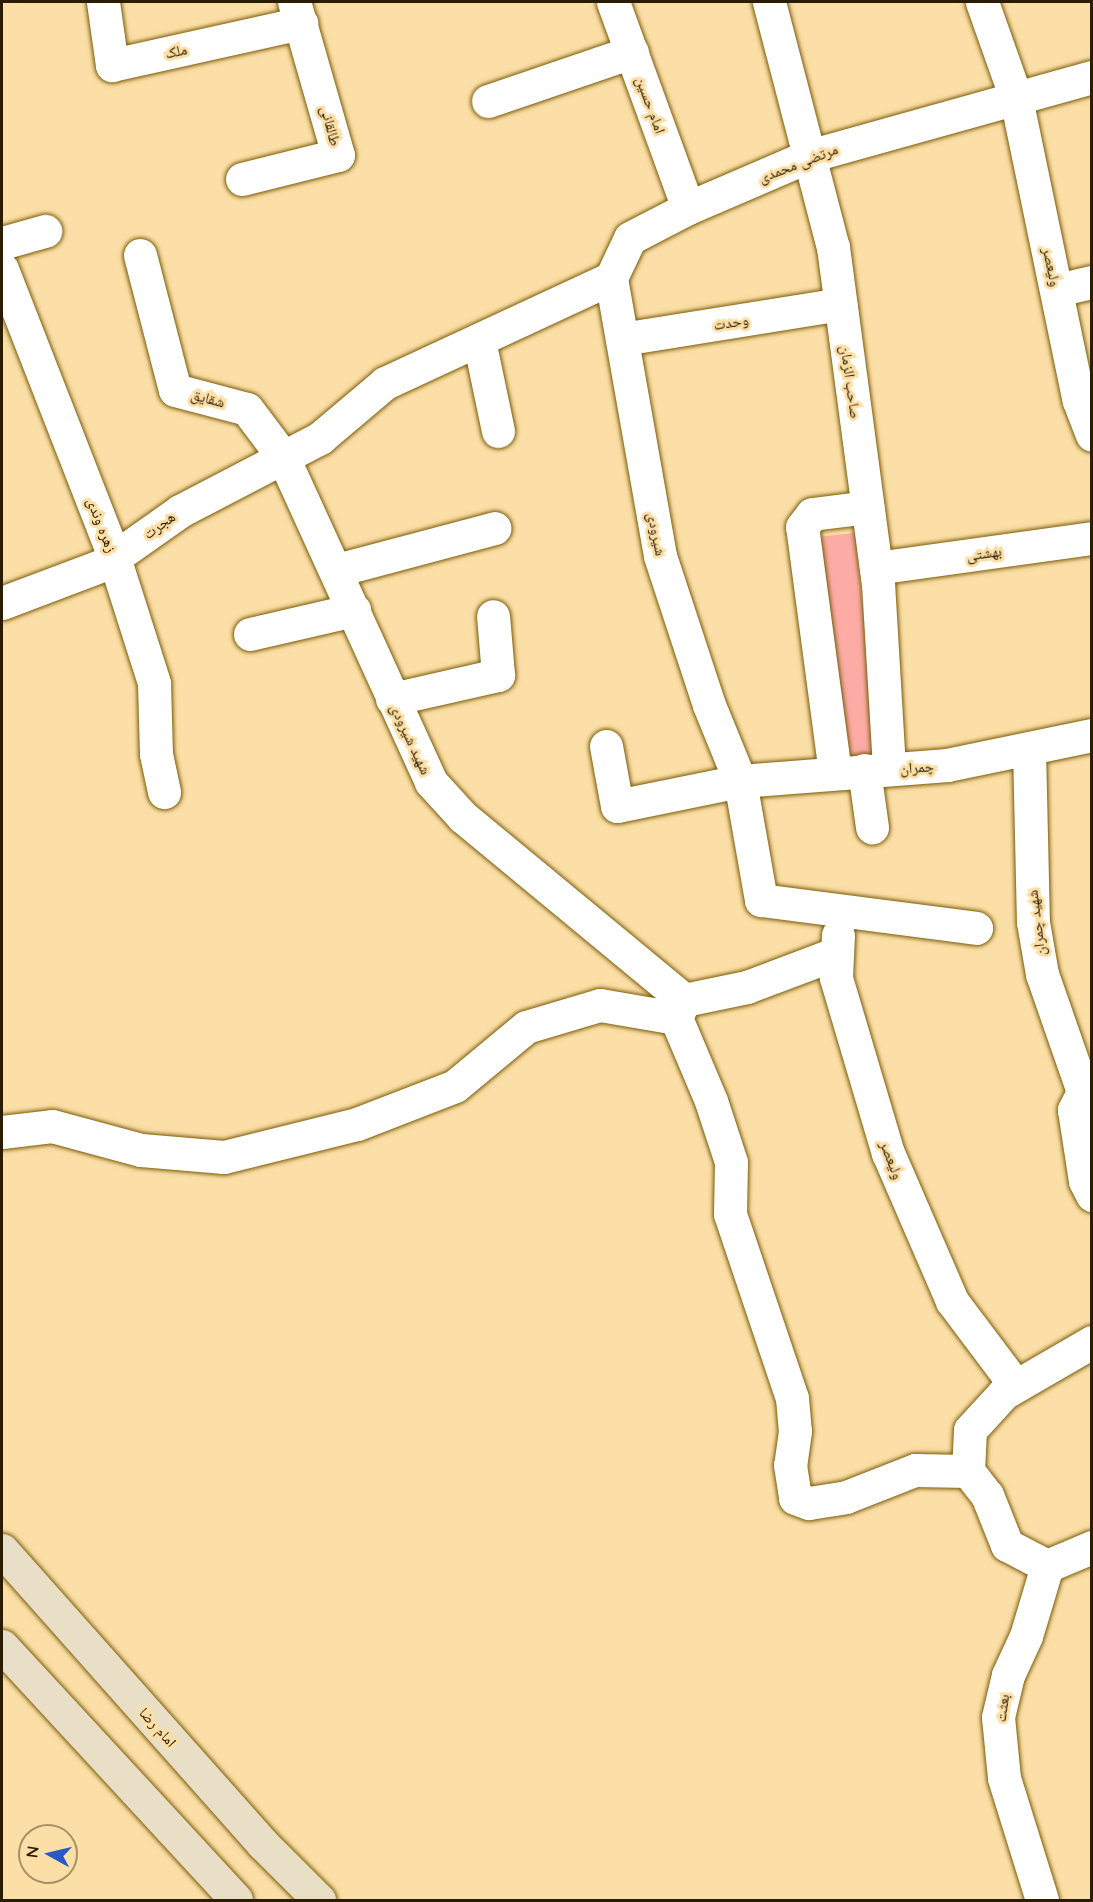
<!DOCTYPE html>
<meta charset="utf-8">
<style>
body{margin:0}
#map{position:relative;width:1093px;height:1902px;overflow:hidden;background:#fcdfa6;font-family:Quicksand,"Noto Naskh Arabic",sans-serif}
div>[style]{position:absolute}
.green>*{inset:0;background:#fdaba5;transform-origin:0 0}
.roads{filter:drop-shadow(0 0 2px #7b5b07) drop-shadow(0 0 2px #7b5b07)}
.minor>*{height:33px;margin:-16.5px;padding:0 16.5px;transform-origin:16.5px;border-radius:16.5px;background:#fff}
.secondary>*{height:33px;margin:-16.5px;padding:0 16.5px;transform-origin:16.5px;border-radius:16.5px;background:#e9dec6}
span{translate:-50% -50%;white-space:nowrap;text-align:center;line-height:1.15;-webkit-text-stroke:6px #fcdfa6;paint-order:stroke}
.street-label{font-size:15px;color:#2a1c00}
.frame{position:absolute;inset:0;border:3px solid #2a1c00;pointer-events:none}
.north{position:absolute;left:18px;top:1824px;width:60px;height:60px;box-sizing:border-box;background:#fcdfa6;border:2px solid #a89164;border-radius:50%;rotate:278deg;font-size:16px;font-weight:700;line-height:24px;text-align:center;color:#2a1c00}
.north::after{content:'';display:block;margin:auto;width:21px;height:27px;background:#2959c7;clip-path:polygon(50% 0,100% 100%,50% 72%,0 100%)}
</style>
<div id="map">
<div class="green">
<i style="left:855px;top:533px;width:225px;height:36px;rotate:84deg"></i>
</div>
<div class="roads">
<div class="minor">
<i style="left:103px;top:2px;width:64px;rotate:81.9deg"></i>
<i style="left:112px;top:65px;width:194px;rotate:-12.5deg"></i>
<i style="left:613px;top:2px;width:219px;rotate:70deg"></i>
<i style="left:769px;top:2px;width:253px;rotate:75.4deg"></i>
<i style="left:833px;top:247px;width:339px;rotate:82.4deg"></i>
<i style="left:878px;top:583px;width:186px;rotate:86.6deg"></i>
<i style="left:982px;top:2px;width:102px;rotate:70.5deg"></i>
<i style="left:1016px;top:98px;width:309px;rotate:78.3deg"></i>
<i style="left:1079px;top:401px;width:36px;rotate:69deg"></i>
<i style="left:488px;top:101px;width:152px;rotate:-18.8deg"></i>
<i style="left:242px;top:179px;width:99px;rotate:-14deg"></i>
<i style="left:338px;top:155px;width:159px;rotate:-106deg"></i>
<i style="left:2px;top:243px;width:45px;rotate:-15.6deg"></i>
<i style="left:140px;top:255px;width:139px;rotate:75.5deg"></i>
<i style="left:175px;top:390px;width:74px;rotate:14.8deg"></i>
<i style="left:247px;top:409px;width:60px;rotate:53.1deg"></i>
<i style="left:283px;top:457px;width:357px;rotate:65.5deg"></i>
<i style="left:431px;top:782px;width:47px;rotate:47.6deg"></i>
<i style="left:463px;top:817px;width:287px;rotate:39.6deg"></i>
<i style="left:2px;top:269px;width:303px;rotate:68.7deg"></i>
<i style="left:112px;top:551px;width:139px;rotate:72.3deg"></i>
<i style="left:154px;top:683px;width:71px;rotate:88.4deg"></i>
<i style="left:156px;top:754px;width:39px;rotate:78deg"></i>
<i style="left:611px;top:278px;width:282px;rotate:80deg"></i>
<i style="left:660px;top:556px;width:157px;rotate:71.8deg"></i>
<i style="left:709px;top:705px;width:82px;rotate:67.8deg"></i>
<i style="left:740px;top:781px;width:121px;rotate:80deg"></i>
<i style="left:761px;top:900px;width:217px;rotate:7.4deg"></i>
<i style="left:611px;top:278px;width:44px;rotate:-64.6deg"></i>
<i style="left:630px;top:238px;width:65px;rotate:-27.3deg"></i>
<i style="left:688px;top:208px;width:132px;rotate:-23.3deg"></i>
<i style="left:809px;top:156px;width:294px;rotate:-15.6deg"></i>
<i style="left:1057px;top:290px;width:36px;rotate:-13deg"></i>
<i style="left:622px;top:339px;width:221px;rotate:-9.1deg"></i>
<i style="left:479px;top:340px;width:93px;rotate:78.2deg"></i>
<i style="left:876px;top:568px;width:218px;rotate:-7.9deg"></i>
<i style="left:337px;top:570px;width:163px;rotate:-14.9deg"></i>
<i style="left:2px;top:603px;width:110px;rotate:-20.7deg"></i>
<i style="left:105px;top:564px;width:92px;rotate:-35.2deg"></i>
<i style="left:180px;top:511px;width:158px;rotate:-27.5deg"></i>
<i style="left:320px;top:438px;width:85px;rotate:-40.2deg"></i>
<i style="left:385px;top:383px;width:249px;rotate:-24.9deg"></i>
<i style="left:250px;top:634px;width:107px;rotate:-13deg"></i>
<i style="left:392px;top:699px;width:109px;rotate:-12.8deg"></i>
<i style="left:498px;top:675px;width:59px;rotate:-94.8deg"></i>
<i style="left:606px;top:746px;width:61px;rotate:79.6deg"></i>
<i style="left:617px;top:806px;width:126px;rotate:-11.5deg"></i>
<i style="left:740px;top:781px;width:208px;rotate:-4.4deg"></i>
<i style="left:947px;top:765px;width:148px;rotate:-11.7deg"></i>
<i style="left:1029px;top:748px;width:174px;rotate:88.7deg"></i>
<i style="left:1033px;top:922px;width:53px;rotate:80.2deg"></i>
<i style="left:1042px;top:974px;width:125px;rotate:70.8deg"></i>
<i style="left:864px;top:770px;width:58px;rotate:82deg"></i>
<i style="left:835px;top:773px;width:248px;rotate:-97.6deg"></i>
<i style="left:802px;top:527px;width:16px;rotate:-52deg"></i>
<i style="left:812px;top:514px;width:56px;rotate:-7.1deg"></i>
<i style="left:838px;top:935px;width:43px;rotate:92.7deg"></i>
<i style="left:836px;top:978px;width:183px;rotate:73.5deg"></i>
<i style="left:888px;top:1153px;width:161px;rotate:66.6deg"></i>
<i style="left:952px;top:1301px;width:105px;rotate:53.1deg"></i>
<i style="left:837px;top:953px;width:96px;rotate:159.3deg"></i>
<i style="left:747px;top:987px;width:64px;rotate:168.3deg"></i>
<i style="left:684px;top:1000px;width:20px;rotate:114deg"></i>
<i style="left:676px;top:1018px;width:90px;rotate:67.1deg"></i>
<i style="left:711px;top:1101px;width:64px;rotate:71.8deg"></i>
<i style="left:731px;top:1162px;width:52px;rotate:91.1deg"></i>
<i style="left:730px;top:1214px;width:194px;rotate:71.4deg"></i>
<i style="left:792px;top:1398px;width:33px;rotate:85deg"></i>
<i style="left:795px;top:1431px;width:34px;rotate:98deg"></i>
<i style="left:790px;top:1465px;width:33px;rotate:81deg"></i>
<i style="left:795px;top:1498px;width:15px;rotate:20deg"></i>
<i style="left:809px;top:1503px;width:37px;rotate:-9deg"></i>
<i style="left:846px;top:1497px;width:74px;rotate:-21.4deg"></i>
<i style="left:915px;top:1470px;width:53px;rotate:1.1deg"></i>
<i style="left:968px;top:1471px;width:31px;rotate:52deg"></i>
<i style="left:987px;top:1495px;width:54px;rotate:68.2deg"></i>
<i style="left:1007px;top:1545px;width:45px;rotate:27.7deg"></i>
<i style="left:1092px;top:1091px;width:9px;rotate:174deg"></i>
<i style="left:1083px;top:1092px;width:20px;rotate:117deg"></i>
<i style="left:1074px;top:1110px;width:72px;rotate:81.2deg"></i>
<i style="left:1085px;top:1181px;width:16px;rotate:63deg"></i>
<i style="left:2px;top:1132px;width:50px;rotate:-6.8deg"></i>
<i style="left:52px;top:1126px;width:92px;rotate:15.1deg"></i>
<i style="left:141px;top:1150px;width:83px;rotate:4.8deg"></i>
<i style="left:224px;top:1157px;width:137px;rotate:-13.9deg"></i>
<i style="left:357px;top:1124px;width:105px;rotate:-21.2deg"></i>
<i style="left:455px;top:1086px;width:92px;rotate:-39.7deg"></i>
<i style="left:526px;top:1027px;width:77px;rotate:-16.6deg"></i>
<i style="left:600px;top:1005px;width:77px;rotate:9.7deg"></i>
<i style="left:968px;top:1471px;width:41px;rotate:-87.2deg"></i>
<i style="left:970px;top:1430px;width:50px;rotate:-47.4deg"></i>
<i style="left:1004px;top:1393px;width:102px;rotate:-30.1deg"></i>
<i style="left:1042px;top:1900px;width:128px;rotate:-107.3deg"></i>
<i style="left:1004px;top:1778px;width:61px;rotate:-95.6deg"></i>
<i style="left:998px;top:1717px;width:43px;rotate:-76.6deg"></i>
<i style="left:1008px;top:1675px;width:43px;rotate:-65.2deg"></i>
<i style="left:1026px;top:1636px;width:73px;rotate:-73.3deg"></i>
<i style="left:1047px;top:1566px;width:49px;rotate:-22.9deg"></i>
</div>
<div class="secondary">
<i style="left:2px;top:1550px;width:392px;rotate:48.4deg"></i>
<i style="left:262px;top:1843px;width:81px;rotate:45deg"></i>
<i style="left:2px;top:1646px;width:345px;rotate:47.3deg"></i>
</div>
</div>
<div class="street-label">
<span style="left:176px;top:51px;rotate:-12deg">ملک</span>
<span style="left:651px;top:105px;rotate:70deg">امام حسین</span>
<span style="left:331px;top:126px;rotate:76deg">طالقانی</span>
<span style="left:798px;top:163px;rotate:-21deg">مرتضی محمدی</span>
<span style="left:1052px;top:267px;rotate:78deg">ولیعصر</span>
<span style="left:731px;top:322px;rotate:-9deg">وحدت</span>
<span style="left:851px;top:382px;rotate:82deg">صاحب الزمان</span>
<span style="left:208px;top:398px;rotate:15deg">شقایق</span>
<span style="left:102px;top:525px;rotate:69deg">زهره وندی</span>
<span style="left:159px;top:525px;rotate:-36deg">هجرت</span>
<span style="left:657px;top:534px;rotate:79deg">شیرودی</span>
<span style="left:984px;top:553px;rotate:-8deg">بهشتی</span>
<span style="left:411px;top:739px;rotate:65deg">شهید شیرودی</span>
<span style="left:917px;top:767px;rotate:-4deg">چمران</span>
<span style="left:1036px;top:923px;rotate:-97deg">شهید چمران</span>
<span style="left:892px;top:1160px;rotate:69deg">ولیعصر</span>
<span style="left:1002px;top:1708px;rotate:-82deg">بعثت</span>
<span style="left:158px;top:1727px;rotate:48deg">امام رضا</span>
</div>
<div class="frame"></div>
<div class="north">N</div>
</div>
